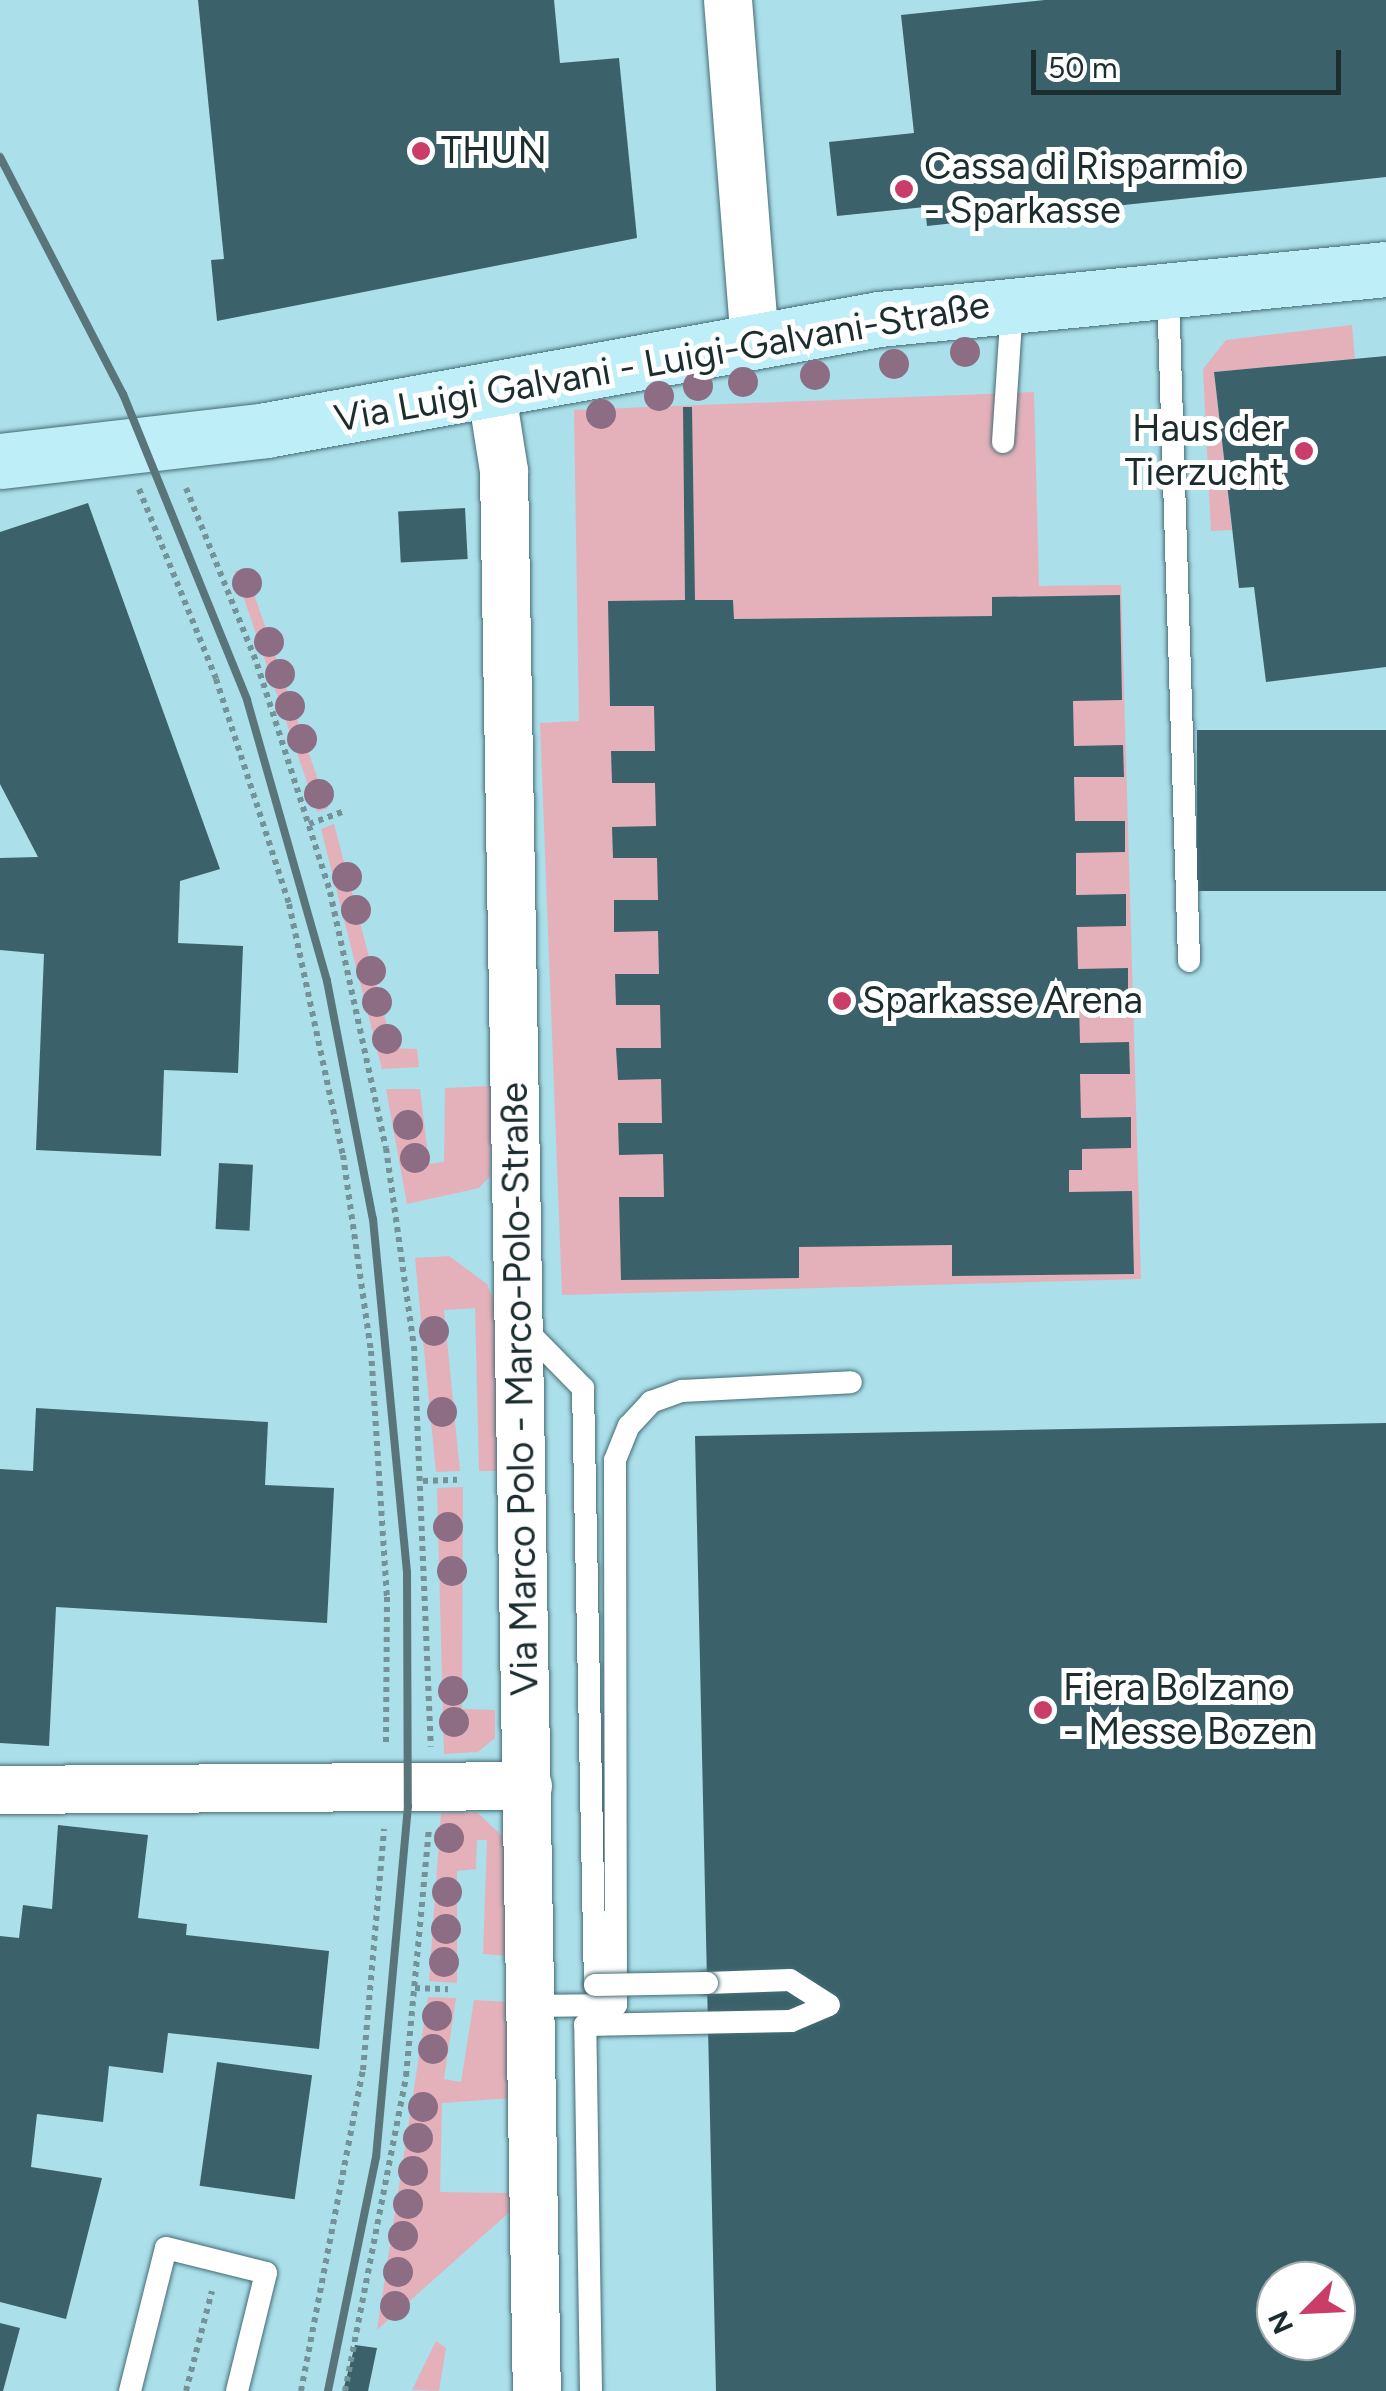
<!DOCTYPE html>
<meta charset="utf-8">
<style>
body{margin:0}
#map{position:relative;width:1386px;height:2391px;overflow:hidden;background:#bfe9f2;font-family:Figtree,sans-serif}
div>[style]{position:absolute}
.built>*{inset:0;background:#abdfea}
.green>*{inset:0;background:#e4b1ba;transform-origin:0 0}
.building>*{inset:0;background:#3b626a;transform-origin:0 0}
.path>*{height:6px;margin-top:-3px;transform-origin:0;background:repeating-linear-gradient(90deg,#749399 0 5px,transparent 0 10px)}
.roads{filter:drop-shadow(0 0 2px #456c74) drop-shadow(0 0 2px #456c74)}
.lane>*{height:22px;margin:-11px;padding:0 11px;transform-origin:11px;border-radius:11px;background:#fff}
.street>*{height:48px;margin:-24px;padding:0 24px;transform-origin:24px;border-radius:24px;background:#fff}
.secondary>*{height:55px;margin:-27.5px;padding:0 27.5px;transform-origin:27.5px;border-radius:27.5px;background:#beeef7}
.rail>*{height:8px;margin:-4px;padding:0 4px;transform-origin:4px;border-radius:4px;background:#5a757a}
.bridges{filter:drop-shadow(0 0 2px #456c74) drop-shadow(0 0 2px #456c74)}
.lane-bridge>*{height:22px;margin:-11px;padding:0 11px;transform-origin:11px;border-radius:11px;background:#fff}
.trees>*{width:30px;height:30px;margin:-15px;border-radius:50%;background:#8d6d84}
.dots>*{width:28px;height:28px;translate:-50% -50%;box-sizing:border-box;border:5px solid #fff;border-radius:50%}
span{translate:-50% -50%;white-space:nowrap;text-align:center;line-height:1.15;-webkit-text-stroke:10px #fff;paint-order:stroke}
.poi-label{font-size:38px;color:#1c2d30}
.left{translate:0 -50%;text-align:left}
.right{translate:-100% -50%;text-align:right}
.street-label{font-size:38px;color:#1c2d30}
.north{position:absolute;left:1256px;top:2261px;width:100px;height:100px;box-sizing:border-box;background:#fff;border:2px solid #a4abac;border-radius:50%;rotate:246deg;font-size:28px;font-weight:700;line-height:40px;text-align:center;color:#1c2d30}
.north::after{content:'';display:block;margin:auto;width:35px;height:45px;background:#cb3d69;clip-path:polygon(50% 0,100% 100%,50% 72%,0 100%)}
.scale{position:absolute;left:1031px;top:50px;width:310px;height:45px;box-sizing:border-box;border:5px solid #1c2d30;border-top:0;padding-left:12px;font-size:30px;line-height:35px;white-space:nowrap;color:#1c2d30;-webkit-text-stroke:8px #fff;paint-order:stroke}
</style>
<div id="map">
<div class="built">
<i style="clip-path:polygon(evenodd,0 0,1386px 0,1386px 2391px,0 2391px,0 0,1276px 2281px,1336px 2281px,1336px 2341px,1276px 2341px,1276px 2281px)"></i>
</div>
<div class="green">
<i style="clip-path:polygon(1352px 325px,1355px 359px,1214px 372px,1232px 530px,1211px 531px,1203px 369px,1226px 340px)"></i>
<i style="clip-path:polygon(1034px 392px,1039px 586px,1121px 585px,1141px 1279px,562px 1295px,540px 723px,579px 721px,574px 410px)"></i>
<i style="left:245px;top:568px;width:254px;height:11px;rotate:71deg"></i>
<i style="clip-path:polygon(334px 824px,393px 1048px,417px 1049px,419px 1067px,382px 1069px,321px 829px)"></i>
<i style="clip-path:polygon(492px 1086px,490px 1176px,479px 1188px,407px 1204px,386px 1089px,420px 1089px,429px 1164px,444px 1162px,445px 1088px)"></i>
<i style="clip-path:polygon(449px 1256px,487px 1284px,494px 1301px,497px 1471px,479px 1471px,475px 1308px,444px 1310px,460px 1471px,436px 1472px,415px 1258px)"></i>
<i style="clip-path:polygon(463px 1487px,462px 1709px,495px 1710px,495px 1738px,478px 1752px,444px 1754px,437px 1488px)"></i>
<i style="clip-path:polygon(477px 1812px,503px 1837px,509px 1956px,483px 1954px,487px 1840px,477px 1840px,476px 1869px,457px 1871px,457px 1983px,429px 1981px,441px 1813px)"></i>
<i style="clip-path:polygon(428px 1997px,456px 1998px,444px 2079px,461px 2082px,474px 2000px,512px 2002px,513px 2098px,442px 2103px,440px 2192px,511px 2193px,512px 2210px,377px 2330px)"></i>
<i style="clip-path:polygon(436px 2341px,446px 2348px,439px 2391px,412px 2390px)"></i>
</div>
<div class="building">
<i style="clip-path:polygon(198px 0,554px 0,560px 63px,619px 58px,637px 238px,217px 321px,211px 260px,224px 259px)"></i>
<i style="clip-path:polygon(1045px 0,1386px 0,1386px 177px,927px 226px,925px 207px,837px 216px,829px 142px,914px 133px,901px 15px)"></i>
<i style="clip-path:polygon(1386px 356px,1386px 667px,1266px 682px,1254px 587px,1239px 588px,1214px 372px)"></i>
<i style="clip-path:polygon(683px 407px,692px 407px,695px 600px,733px 600px,734px 619px,992px 616px,992px 597px,1120px 595px,1122px 700px,1073px 701px,1074px 746px,1123px 745px,1124px 777px,1074px 777px,1075px 821px,1125px 821px,1125px 852px,1076px 853px,1076px 895px,1126px 894px,1126px 926px,1077px 927px,1078px 969px,1128px 968px,1128px 999px,1079px 1000px,1080px 1043px,1129px 1042px,1130px 1074px,1080px 1074px,1081px 1118px,1131px 1117px,1131px 1148px,1082px 1149px,1082px 1170px,1069px 1170px,1069px 1192px,1132px 1191px,1134px 1274px,952px 1276px,952px 1245px,799px 1247px,799px 1278px,621px 1280px,619px 1197px,664px 1197px,663px 1154px,619px 1155px,618px 1123px,662px 1123px,661px 1079px,618px 1080px,616px 1048px,661px 1048px,660px 1005px,616px 1005px,615px 974px,659px 974px,658px 931px,614px 932px,614px 900px,658px 900px,657px 858px,613px 858px,612px 827px,656px 826px,655px 783px,612px 783px,611px 751px,655px 751px,654px 706px,610px 706px,608px 601px,685px 600px)"></i>
<i style="clip-path:polygon(88px 503px,220px 869px,180px 881px,178px 943px,243px 946px,238px 1073px,164px 1070px,161px 1156px,36px 1150px,44px 954px,0 950px,0 858px,38px 857px,0 784px,0 532px)"></i>
<i style="left:465px;top:508px;width:51px;height:67px;rotate:87deg"></i>
<i style="left:1386px;top:730px;width:161px;height:189px;rotate:90deg"></i>
<i style="left:219px;top:1163px;width:34px;height:66px;rotate:3deg"></i>
<i style="clip-path:polygon(36px 1408px,268px 1422px,265px 1485px,334px 1488px,327px 1623px,56px 1607px,49px 1746px,0 1743px,0 1469px,33px 1471px)"></i>
<i style="clip-path:polygon(evenodd,1386px 1423px,1386px 2391px,716px 2391px,695px 1436px,1386px 1423px,1276px 2281px,1336px 2281px,1336px 2341px,1276px 2341px,1276px 2281px)"></i>
<i style="clip-path:polygon(58px 1825px,148px 1835px,138px 1918px,187px 1924px,186px 1935px,329px 1951px,319px 2049px,168px 2033px,163px 2073px,109px 2066px,103px 2122px,37px 2114px,31px 2167px,102px 2178px,66px 2319px,0 2302px,0 1936px,19px 1938px,23px 1905px,52px 1909px)"></i>
<i style="left:217px;top:2062px;width:96px;height:125px;rotate:8deg"></i>
<i style="clip-path:polygon(0 2323px,20px 2328px,3px 2391px,0 2391px)"></i>
<i style="clip-path:polygon(355px 2345px,377px 2348px,368px 2391px,343px 2391px)"></i>
</div>
<div class="path">
<i style="left:186px;top:488px;width:190px;rotate:68deg"></i>
<i style="left:257px;top:664px;width:239px;rotate:72.2deg"></i>
<i style="left:330px;top:892px;width:262px;rotate:77.7deg"></i>
<i style="left:386px;top:1148px;width:200px;rotate:82deg"></i>
<i style="left:414px;top:1346px;width:401px;rotate:87.6deg"></i>
<i style="left:139px;top:489px;width:205px;rotate:67.9deg"></i>
<i style="left:216px;top:679px;width:237px;rotate:72deg"></i>
<i style="left:289px;top:904px;width:257px;rotate:77.9deg"></i>
<i style="left:343px;top:1155px;width:198px;rotate:81.9deg"></i>
<i style="left:371px;top:1351px;width:247px;rotate:86.3deg"></i>
<i style="left:387px;top:1597px;width:150px;rotate:90.4deg"></i>
<i style="left:309px;top:824px;width:37px;rotate:-20deg"></i>
<i style="left:423px;top:1481px;width:34px;rotate:-2deg"></i>
<i style="left:415px;top:1988px;width:33px;rotate:2deg"></i>
<i style="left:186px;top:2391px;width:103px;rotate:-75.4deg"></i>
<i style="left:301px;top:2391px;width:327px;rotate:-79.1deg"></i>
<i style="left:363px;top:2070px;width:242px;rotate:-85deg"></i>
<i style="left:345px;top:2391px;width:321px;rotate:-79deg"></i>
<i style="left:406px;top:2076px;width:248px;rotate:-84.7deg"></i>
</div>
<div class="roads">
<div class="lane">
<i style="left:1168px;top:291px;width:670px;rotate:88.2deg"></i>
<i style="left:1003px;top:442px;width:135px;rotate:-86.2deg"></i>
<i style="left:524px;top:1328px;width:84px;rotate:45.5deg"></i>
<i style="left:583px;top:1388px;width:597px;rotate:88.85deg"></i>
<i style="left:707px;top:1983px;width:83px;rotate:-2.1deg"></i>
<i style="left:790px;top:1980px;width:46px;rotate:32.7deg"></i>
<i style="left:528px;top:2006px;width:88px;rotate:-0.7deg"></i>
<i style="left:616px;top:2005px;width:545px;rotate:-90.11deg"></i>
<i style="left:615px;top:1460px;width:37px;rotate:-68deg"></i>
<i style="left:629px;top:1426px;width:33px;rotate:-47deg"></i>
<i style="left:651px;top:1402px;width:33px;rotate:-20deg"></i>
<i style="left:682px;top:1391px;width:169px;rotate:-3deg"></i>
<i style="left:130px;top:2391px;width:147px;rotate:-75.9deg"></i>
<i style="left:166px;top:2248px;width:103px;rotate:14deg"></i>
<i style="left:266px;top:2273px;width:122px;rotate:103.8deg"></i>
<i style="left:591px;top:2391px;width:366px;rotate:-90.9deg"></i>
<i style="left:585px;top:2025px;width:206px;rotate:-1.1deg"></i>
<i style="left:791px;top:2021px;width:41px;rotate:-22.8deg"></i>
</div>
<div class="street">
<i style="left:728px;top:0;width:345px;rotate:85.5deg"></i>
<i style="left:491px;top:388px;width:84px;rotate:81.1deg"></i>
<i style="left:504px;top:471px;width:1920px;rotate:89.02deg"></i>
<i style="left:0;top:1790px;width:528px;rotate:-0.43deg"></i>
</div>
<div class="secondary">
<i style="left:0;top:461px;width:268px;rotate:-6.6deg"></i>
<i style="left:266px;top:430px;width:623px;rotate:-10.26deg"></i>
<i style="left:879px;top:319px;width:509px;rotate:-5.63deg"></i>
</div>
</div>
<div class="rail">
<i style="left:0;top:157px;width:267px;rotate:62.6deg"></i>
<i style="left:123px;top:394px;width:330px;rotate:67.9deg"></i>
<i style="left:247px;top:700px;width:292px;rotate:74.1deg"></i>
<i style="left:327px;top:981px;width:242px;rotate:79.1deg"></i>
<i style="left:373px;top:1219px;width:355px;rotate:84.5deg"></i>
<i style="left:407px;top:1572px;width:234px;rotate:89.8deg"></i>
<i style="left:408px;top:1806px;width:352px;rotate:95.2deg"></i>
<i style="left:376px;top:2157px;width:239px;rotate:101.6deg"></i>
</div>
<div class="bridges">
<div class="lane-bridge">
<i style="left:595px;top:1985px;width:112px;rotate:-1deg"></i>
</div>
</div>
<div class="trees">
<i style="left:965px;top:352px"></i>
<i style="left:894px;top:364px"></i>
<i style="left:815px;top:375px"></i>
<i style="left:743px;top:382px"></i>
<i style="left:698px;top:386px"></i>
<i style="left:659px;top:396px"></i>
<i style="left:601px;top:414px"></i>
<i style="left:247px;top:583px"></i>
<i style="left:269px;top:642px"></i>
<i style="left:280px;top:674px"></i>
<i style="left:290px;top:706px"></i>
<i style="left:302px;top:739px"></i>
<i style="left:319px;top:794px"></i>
<i style="left:347px;top:877px"></i>
<i style="left:356px;top:910px"></i>
<i style="left:371px;top:971px"></i>
<i style="left:377px;top:1002px"></i>
<i style="left:387px;top:1039px"></i>
<i style="left:408px;top:1125px"></i>
<i style="left:415px;top:1158px"></i>
<i style="left:434px;top:1331px"></i>
<i style="left:442px;top:1412px"></i>
<i style="left:448px;top:1527px"></i>
<i style="left:452px;top:1571px"></i>
<i style="left:453px;top:1691px"></i>
<i style="left:454px;top:1722px"></i>
<i style="left:449px;top:1838px"></i>
<i style="left:447px;top:1892px"></i>
<i style="left:446px;top:1929px"></i>
<i style="left:444px;top:1962px"></i>
<i style="left:437px;top:2016px"></i>
<i style="left:433px;top:2049px"></i>
<i style="left:423px;top:2107px"></i>
<i style="left:418px;top:2138px"></i>
<i style="left:413px;top:2171px"></i>
<i style="left:408px;top:2204px"></i>
<i style="left:403px;top:2236px"></i>
<i style="left:398px;top:2272px"></i>
<i style="left:395px;top:2306px"></i>
</div>
<div class="dots">
<i style="left:421px;top:151px;background:#cb3d69"></i>
<i style="left:904px;top:189px;background:#cb3d69"></i>
<i style="left:1304px;top:451px;background:#cb3d69"></i>
<i style="left:842px;top:1001px;background:#cb3d69"></i>
<i style="left:1043px;top:1710px;background:#cb3d69"></i>
</div>
<div class="poi-label">
<span class="left" style="left:441px;top:151px">THUN</span>
<span class="left" style="left:924px;top:189px">Cassa di Risparmio<br>- Sparkasse</span>
<span class="right" style="left:1284px;top:451px">Haus der<br>Tierzucht</span>
<span class="left" style="left:862px;top:1001px">Sparkasse Arena</span>
<span class="left" style="left:1063px;top:1710px">Fiera Bolzano<br>- Messe Bozen</span>
</div>
<div class="street-label">
<span style="left:662px;top:362px;rotate:-10deg">Via Luigi Galvani - Luigi-Galvani-Straße</span>
<span style="left:520px;top:1389px;rotate:-91deg">Via Marco Polo - Marco-Polo-Straße</span>
</div>
<div class="north">N</div>
<div class="scale">50 m</div>
</div>
